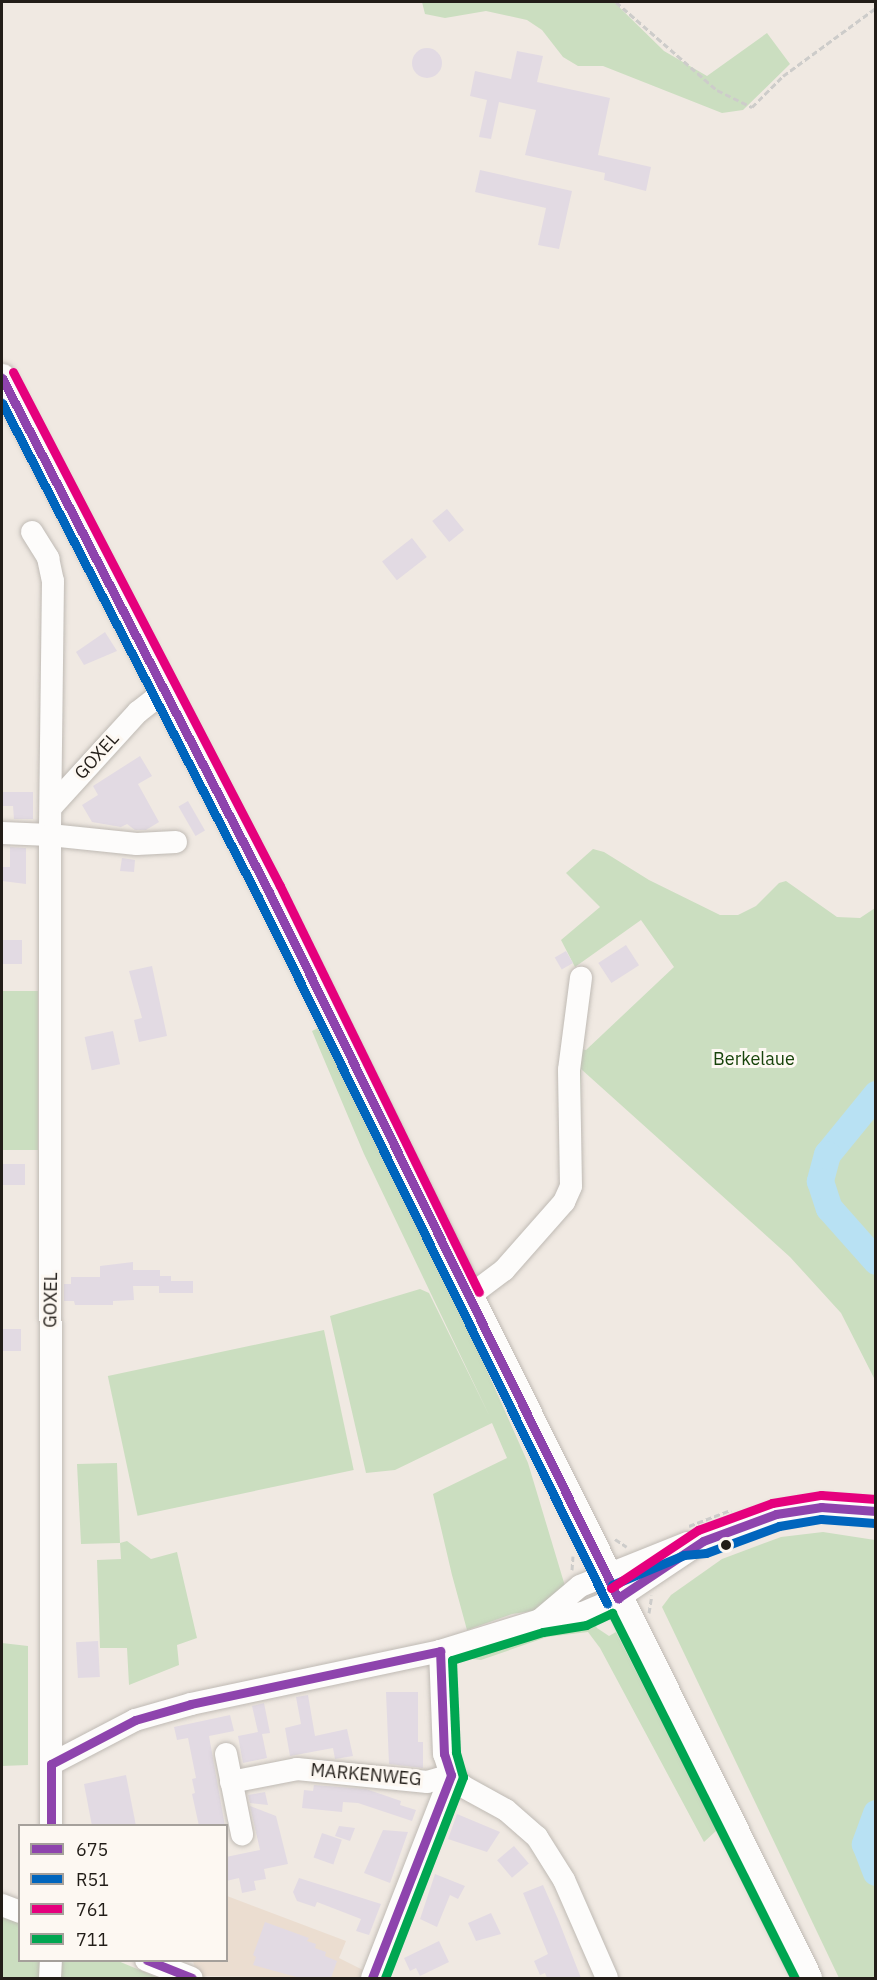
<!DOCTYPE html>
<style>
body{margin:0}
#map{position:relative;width:877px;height:1980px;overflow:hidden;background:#f0e9e2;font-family:"IBM Plex Sans",sans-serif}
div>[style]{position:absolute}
.built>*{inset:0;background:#ebddd0}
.green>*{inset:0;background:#cbdec0;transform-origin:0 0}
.river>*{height:27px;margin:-13.5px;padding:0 13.5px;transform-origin:13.5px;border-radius:13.5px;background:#b8e1f3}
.building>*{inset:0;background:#e2dae3;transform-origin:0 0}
.round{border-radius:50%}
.path>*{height:3px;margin-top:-1.5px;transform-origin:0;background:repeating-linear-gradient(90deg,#cdccca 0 6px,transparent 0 9px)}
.roads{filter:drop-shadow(0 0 2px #bfbab4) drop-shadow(0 0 2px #bfbab4)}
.minor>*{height:22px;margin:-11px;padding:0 11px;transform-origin:11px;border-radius:11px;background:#fdfcfb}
.major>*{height:28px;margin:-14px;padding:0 14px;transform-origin:14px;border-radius:14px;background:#fdfcfb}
.bus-1>*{height:9px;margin:-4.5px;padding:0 4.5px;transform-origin:4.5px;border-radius:4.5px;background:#8e44ad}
.bus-2>*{height:9px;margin:-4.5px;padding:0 4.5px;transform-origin:4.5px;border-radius:4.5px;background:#0065bd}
.bus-3>*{height:9px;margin:-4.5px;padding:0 4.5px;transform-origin:4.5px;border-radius:4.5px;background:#e5007d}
.bus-4>*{height:9px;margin:-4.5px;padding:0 4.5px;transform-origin:4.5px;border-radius:4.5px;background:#00a651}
.dots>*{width:16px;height:16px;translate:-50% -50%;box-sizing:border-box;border:3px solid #fdf8f2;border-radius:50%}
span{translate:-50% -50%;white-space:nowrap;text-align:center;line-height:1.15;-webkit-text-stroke:6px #fdf8f2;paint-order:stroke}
.street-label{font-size:18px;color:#221d18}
.park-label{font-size:18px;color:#18440b}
.frame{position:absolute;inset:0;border:3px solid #221d18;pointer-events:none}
.legend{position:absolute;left:18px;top:1824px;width:210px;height:138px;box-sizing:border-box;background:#fdf8f2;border:2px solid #a5a09b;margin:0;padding:8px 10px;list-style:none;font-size:18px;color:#221d18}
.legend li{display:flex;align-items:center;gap:12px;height:30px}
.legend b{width:30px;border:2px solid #a5a09b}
</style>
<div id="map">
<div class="built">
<i style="clip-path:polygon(227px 1896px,346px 1941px,339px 1958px,365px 1971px,363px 1978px,197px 1976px,193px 1961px,226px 1960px)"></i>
</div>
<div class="green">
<i style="clip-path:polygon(422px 2px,614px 2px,664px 51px,707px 76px,767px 33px,790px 64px,743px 110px,722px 113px,603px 66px,578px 66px,563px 57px,542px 30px,527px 20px,486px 11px,445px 18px,425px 14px)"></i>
<i style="clip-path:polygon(593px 849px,604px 852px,649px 880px,720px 915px,738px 915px,756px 906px,779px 883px,786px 881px,837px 917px,860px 918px,875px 908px,875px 1380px,841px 1313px,790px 1257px,581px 1069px,580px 1188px,574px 1048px,586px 1050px,674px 967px,641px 920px,575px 967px,561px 940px,600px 907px,566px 873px)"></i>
<i style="left:38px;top:991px;width:159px;height:36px;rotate:90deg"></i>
<i style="clip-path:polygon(318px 1028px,456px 1301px,528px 1463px,565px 1586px,538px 1610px,512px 1614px,467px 1630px,452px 1575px,433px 1494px,507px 1458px,492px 1423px,395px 1470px,366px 1473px,330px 1316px,420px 1289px,429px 1293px,490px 1417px,364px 1154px,312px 1031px)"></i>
<i style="left:324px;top:1330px;width:143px;height:221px;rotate:78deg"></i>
<i style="clip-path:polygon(117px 1463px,120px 1543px,127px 1541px,151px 1559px,177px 1552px,197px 1638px,177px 1645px,179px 1665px,129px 1685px,127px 1648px,100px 1648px,97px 1560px,121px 1559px,120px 1543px,81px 1544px,77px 1464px)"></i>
<i style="clip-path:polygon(823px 1532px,875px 1540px,875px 1978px,839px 1978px,662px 1607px,671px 1595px,722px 1559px,781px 1537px)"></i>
<i style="clip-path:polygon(2px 1617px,2px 1643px,28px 1646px,28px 1765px,2px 1766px)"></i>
<i style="clip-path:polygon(592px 1618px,597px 1628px,609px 1636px,616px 1632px,717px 1830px,704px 1842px,600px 1648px,588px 1632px,547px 1637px,481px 1660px,464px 1658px,474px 1651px)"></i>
<i style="clip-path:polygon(2px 1911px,19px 1918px,20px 1960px,118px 1961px,159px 1978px,2px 1978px)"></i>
</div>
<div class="river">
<i style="left:876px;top:1094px;width:77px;rotate:129.2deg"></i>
<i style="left:827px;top:1154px;width:28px;rotate:105deg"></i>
<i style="left:820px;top:1181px;width:28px;rotate:72deg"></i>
<i style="left:829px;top:1208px;width:71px;rotate:48.4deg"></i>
<i style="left:876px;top:1813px;width:33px;rotate:110deg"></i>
<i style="left:865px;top:1844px;width:30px;rotate:69deg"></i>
</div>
<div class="building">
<i class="round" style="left:412px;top:48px;width:30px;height:30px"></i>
<i style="clip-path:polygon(517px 51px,543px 56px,537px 82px,610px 98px,598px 155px,651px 167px,646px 191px,604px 180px,605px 173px,525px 155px,536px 110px,499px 102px,491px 139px,479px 137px,487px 100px,470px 96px,475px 71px,511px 79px)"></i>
<i style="clip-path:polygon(480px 170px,572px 191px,559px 249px,538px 245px,546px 208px,475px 192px)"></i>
<i style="left:447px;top:509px;width:27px;height:19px;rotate:51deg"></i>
<i style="left:412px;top:538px;width:24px;height:38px;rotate:52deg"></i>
<i style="clip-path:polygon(105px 632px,117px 651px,84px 665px,76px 652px)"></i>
<i style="clip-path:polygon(140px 756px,152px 776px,138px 784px,159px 822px,146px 830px,135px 830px,127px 824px,121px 827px,92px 822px,82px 805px,98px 795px,93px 786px)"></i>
<i style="clip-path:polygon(2px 792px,33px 792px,33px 819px,14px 819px,13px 806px,2px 806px)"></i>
<i style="left:188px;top:801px;width:34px;height:11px;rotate:60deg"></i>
<i style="clip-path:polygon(10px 847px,26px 848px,26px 884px,2px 881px,2px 867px,10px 867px)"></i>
<i style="clip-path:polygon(122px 858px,135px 860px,134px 872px,120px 871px)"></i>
<i style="left:2px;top:940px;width:20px;height:24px"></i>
<i style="left:626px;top:945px;width:24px;height:33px;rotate:57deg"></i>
<i style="left:566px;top:951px;width:14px;height:13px;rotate:60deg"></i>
<i style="clip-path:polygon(152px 966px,167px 1036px,139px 1042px,134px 1020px,142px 1018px,129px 971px)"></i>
<i style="left:113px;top:1031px;width:34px;height:29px;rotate:78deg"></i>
<i style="left:2px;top:1164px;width:23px;height:21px"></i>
<i style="clip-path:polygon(133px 1262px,133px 1270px,160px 1270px,160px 1276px,171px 1276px,171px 1281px,193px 1281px,193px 1293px,159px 1293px,159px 1286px,133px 1286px,134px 1300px,113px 1301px,113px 1305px,75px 1305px,74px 1301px,64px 1301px,64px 1284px,71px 1284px,71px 1277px,100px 1277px,100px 1266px)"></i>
<i style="left:2px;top:1329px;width:19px;height:22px"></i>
<i style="left:98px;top:1641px;width:36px;height:22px;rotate:87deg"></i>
<i style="clip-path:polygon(386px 1692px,418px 1692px,418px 1742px,423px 1742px,423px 1768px,389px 1764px)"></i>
<i style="clip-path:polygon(308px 1695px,315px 1736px,347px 1729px,353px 1756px,335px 1759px,333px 1748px,290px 1756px,285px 1728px,301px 1724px,296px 1697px)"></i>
<i style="clip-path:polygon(264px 1703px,270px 1733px,262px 1734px,267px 1758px,243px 1763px,238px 1736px,258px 1732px,252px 1706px)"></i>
<i style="clip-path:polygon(230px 1715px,234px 1731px,209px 1736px,225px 1826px,199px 1826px,192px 1794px,195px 1793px,192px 1779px,196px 1778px,188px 1738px,177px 1740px,174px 1727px)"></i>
<i style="clip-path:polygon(126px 1775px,136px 1826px,92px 1826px,84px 1784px)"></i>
<i style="clip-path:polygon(314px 1785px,366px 1789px,401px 1801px,400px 1805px,416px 1810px,412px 1821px,358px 1803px,343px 1802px,342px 1812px,302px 1808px,304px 1790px,313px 1791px)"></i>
<i style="clip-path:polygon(265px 1792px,268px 1805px,250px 1803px,248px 1795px)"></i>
<i style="clip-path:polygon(250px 1806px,276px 1816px,288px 1864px,264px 1869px,266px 1879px,254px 1881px,256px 1890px,242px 1893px,239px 1878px,226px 1881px,226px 1857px,260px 1850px)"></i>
<i style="clip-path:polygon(457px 1814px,500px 1832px,487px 1852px,448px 1839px)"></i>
<i style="clip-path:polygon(339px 1826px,355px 1828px,350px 1841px,335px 1836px)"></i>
<i style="clip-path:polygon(383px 1830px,408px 1832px,390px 1883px,364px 1873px)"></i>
<i style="left:322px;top:1833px;width:21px;height:26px;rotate:19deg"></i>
<i style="left:514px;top:1846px;width:23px;height:22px;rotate:50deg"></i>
<i style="clip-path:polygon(435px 1874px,465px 1886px,458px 1899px,450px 1895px,437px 1927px,420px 1919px)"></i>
<i style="clip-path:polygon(299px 1878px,381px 1904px,369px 1935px,356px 1931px,361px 1919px,317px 1902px,315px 1907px,297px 1901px,293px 1892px)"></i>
<i style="clip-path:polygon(543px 1885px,558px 1919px,581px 1978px,547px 1978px,545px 1973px,540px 1975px,534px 1961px,548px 1954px,523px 1893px)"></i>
<i style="clip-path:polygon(491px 1913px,501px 1934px,476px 1941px,468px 1923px)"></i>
<i style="clip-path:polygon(265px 1922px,309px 1938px,307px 1941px,316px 1944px,315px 1948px,326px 1952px,325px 1956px,337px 1961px,331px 1978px,300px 1978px,253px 1965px,256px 1957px,253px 1955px)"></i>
<i style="clip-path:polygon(439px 1941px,449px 1962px,420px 1976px,416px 1968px,410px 1971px,404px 1958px)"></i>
</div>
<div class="path">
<i style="left:616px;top:2px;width:134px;rotate:41.1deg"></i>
<i style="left:717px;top:90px;width:39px;rotate:26deg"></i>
<i style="left:752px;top:107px;width:44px;rotate:-45deg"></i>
<i style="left:783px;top:76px;width:115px;rotate:-36.2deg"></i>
<i style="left:689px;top:1526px;width:45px;rotate:-20.9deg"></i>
<i style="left:615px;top:1539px;width:14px;rotate:34deg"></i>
<i style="left:572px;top:1570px;width:14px;rotate:-86deg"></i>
<i style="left:649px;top:1613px;width:18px;rotate:-81deg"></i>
</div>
<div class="roads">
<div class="minor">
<i style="left:32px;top:532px;width:31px;rotate:58deg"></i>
<i style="left:48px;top:558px;width:24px;rotate:78deg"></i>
<i style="left:53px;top:581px;width:254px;rotate:90.7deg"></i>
<i style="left:50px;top:835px;width:87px;rotate:5.9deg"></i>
<i style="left:137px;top:844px;width:39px;rotate:-3deg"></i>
<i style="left:53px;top:805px;width:126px;rotate:-47.6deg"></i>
<i style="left:138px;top:712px;width:36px;rotate:-38deg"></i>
<i style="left:2px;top:833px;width:48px;rotate:2.4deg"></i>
<i style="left:50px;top:835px;width:991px;rotate:89.94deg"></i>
<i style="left:468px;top:1297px;width:45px;rotate:-36.9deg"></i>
<i style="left:504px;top:1270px;width:91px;rotate:-48.6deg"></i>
<i style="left:564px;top:1202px;width:17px;rotate:-66deg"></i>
<i style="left:571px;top:1186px;width:116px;rotate:-91deg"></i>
<i style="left:569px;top:1070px;width:93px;rotate:-82.6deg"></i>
<i style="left:540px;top:1620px;width:52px;rotate:-40.4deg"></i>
<i style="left:580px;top:1586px;width:115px;rotate:-21.9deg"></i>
<i style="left:226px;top:1754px;width:82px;rotate:78.7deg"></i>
<i style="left:51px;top:1764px;width:95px;rotate:-27.6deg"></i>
<i style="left:135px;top:1720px;width:58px;rotate:-15.9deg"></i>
<i style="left:191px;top:1704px;width:255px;rotate:-12deg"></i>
<i style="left:440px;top:1651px;width:105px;rotate:-17.2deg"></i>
<i style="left:540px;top:1620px;width:44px;rotate:-9.2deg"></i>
<i style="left:583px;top:1613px;width:38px;rotate:-23deg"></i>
<i style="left:618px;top:1598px;width:102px;rotate:-33.8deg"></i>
<i style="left:703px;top:1541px;width:78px;rotate:-20.3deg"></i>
<i style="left:776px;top:1514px;width:46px;rotate:-8.8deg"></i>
<i style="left:821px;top:1507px;width:55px;rotate:4.2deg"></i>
<i style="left:231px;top:1782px;width:67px;rotate:-11.1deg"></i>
<i style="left:297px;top:1769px;width:131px;rotate:5.7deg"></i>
<i style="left:427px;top:1782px;width:25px;rotate:-16deg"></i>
<i style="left:451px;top:1775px;width:18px;rotate:43deg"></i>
<i style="left:464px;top:1787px;width:48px;rotate:28.7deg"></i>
<i style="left:506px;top:1810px;width:41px;rotate:41.1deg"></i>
<i style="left:537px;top:1837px;width:51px;rotate:57.9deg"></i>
<i style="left:564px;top:1880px;width:107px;rotate:66.3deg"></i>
<i style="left:2px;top:1905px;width:19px;rotate:21deg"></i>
<i style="left:146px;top:1960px;width:49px;rotate:21.4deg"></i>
<i style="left:50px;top:1978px;width:18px;rotate:-87deg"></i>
<i style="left:372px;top:1978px;width:218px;rotate:-68.7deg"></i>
<i style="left:451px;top:1775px;width:22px;rotate:-108deg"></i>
<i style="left:444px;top:1754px;width:103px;rotate:-92.2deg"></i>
</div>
<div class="major">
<i style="left:2px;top:378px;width:579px;rotate:62.55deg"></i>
<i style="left:269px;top:892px;width:1212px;rotate:63.6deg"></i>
</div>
</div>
<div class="bus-1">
<i style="left:2px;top:378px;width:579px;rotate:62.55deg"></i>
<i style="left:269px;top:892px;width:788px;rotate:63.7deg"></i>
<i style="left:618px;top:1598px;width:102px;rotate:-33.8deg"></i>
<i style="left:703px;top:1541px;width:78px;rotate:-20.3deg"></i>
<i style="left:776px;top:1514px;width:46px;rotate:-8.8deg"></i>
<i style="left:821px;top:1507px;width:55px;rotate:4.2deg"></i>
<i style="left:51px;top:1764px;width:95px;rotate:-27.6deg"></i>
<i style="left:135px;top:1720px;width:58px;rotate:-15.9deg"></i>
<i style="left:191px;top:1704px;width:255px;rotate:-12deg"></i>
<i style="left:51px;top:1764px;width:62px;rotate:90deg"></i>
<i style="left:147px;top:1960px;width:48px;rotate:21.8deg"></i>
<i style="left:372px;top:1978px;width:218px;rotate:-68.7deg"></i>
<i style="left:451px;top:1775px;width:22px;rotate:-108deg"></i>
<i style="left:444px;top:1754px;width:103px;rotate:-92.2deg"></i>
</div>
<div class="bus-2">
<i style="left:2px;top:403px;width:556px;rotate:62.61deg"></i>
<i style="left:258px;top:897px;width:788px;rotate:63.7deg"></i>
<i style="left:612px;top:1585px;width:78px;rotate:-22.6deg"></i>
<i style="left:684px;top:1555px;width:22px;rotate:-5deg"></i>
<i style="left:706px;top:1553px;width:78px;rotate:-20.3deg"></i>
<i style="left:779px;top:1526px;width:43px;rotate:-9.5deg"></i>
<i style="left:821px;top:1519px;width:54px;rotate:4.2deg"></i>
</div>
<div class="bus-3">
<i style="left:13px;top:372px;width:579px;rotate:62.55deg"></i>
<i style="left:280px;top:886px;width:452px;rotate:63.9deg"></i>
<i style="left:611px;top:1588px;width:105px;rotate:-33.7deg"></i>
<i style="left:698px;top:1530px;width:79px;rotate:-20deg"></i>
<i style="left:772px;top:1503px;width:50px;rotate:-9.3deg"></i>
<i style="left:821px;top:1495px;width:55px;rotate:4.2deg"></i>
</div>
<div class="bus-4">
<i style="left:385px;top:1978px;width:216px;rotate:-68.8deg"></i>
<i style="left:463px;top:1777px;width:26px;rotate:-106deg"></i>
<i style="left:456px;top:1752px;width:92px;rotate:-92.5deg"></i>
<i style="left:452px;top:1660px;width:95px;rotate:-17.1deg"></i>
<i style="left:543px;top:1632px;width:44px;rotate:-9.2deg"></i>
<i style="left:586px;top:1625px;width:29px;rotate:-25deg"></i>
<i style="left:612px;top:1613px;width:408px;rotate:63.4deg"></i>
</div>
<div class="dots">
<i style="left:726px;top:1545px;background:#221d18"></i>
</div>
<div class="street-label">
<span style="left:97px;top:756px;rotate:-48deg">GOXEL</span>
<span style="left:51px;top:1300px;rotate:-89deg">GOXEL</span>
<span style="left:366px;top:1775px;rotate:5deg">MARKENWEG</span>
</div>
<div class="park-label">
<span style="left:754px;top:1059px">Berkelaue</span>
</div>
<div class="frame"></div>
<ul class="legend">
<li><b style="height:8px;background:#8e44ad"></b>675</li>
<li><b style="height:8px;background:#0065bd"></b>R51</li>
<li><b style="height:8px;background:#e5007d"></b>761</li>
<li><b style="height:8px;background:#00a651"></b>711</li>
</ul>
</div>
